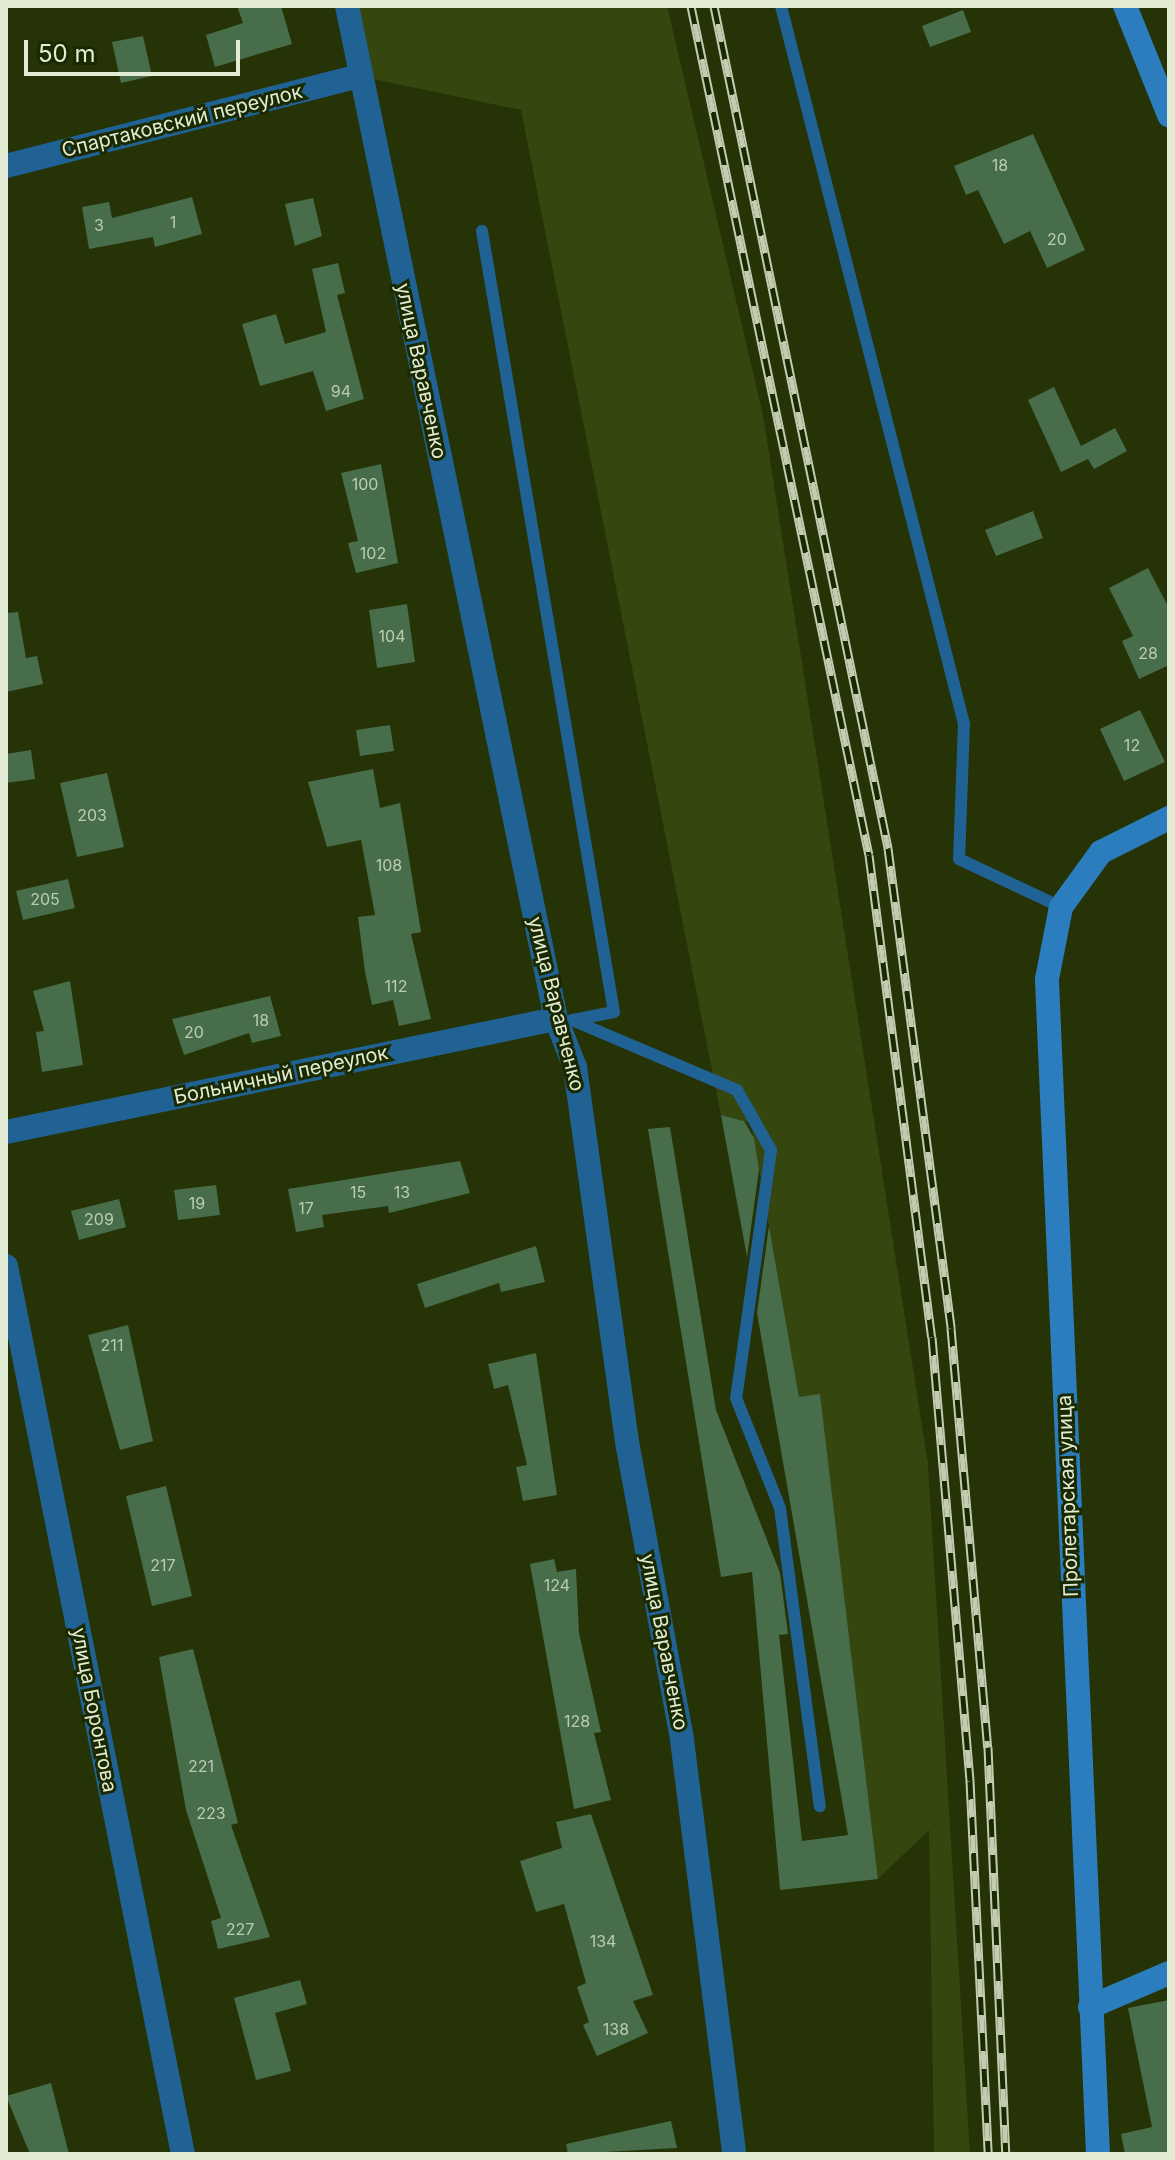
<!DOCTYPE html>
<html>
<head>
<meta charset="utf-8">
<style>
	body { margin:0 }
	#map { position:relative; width:1175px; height:2160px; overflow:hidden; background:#253306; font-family:Inter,sans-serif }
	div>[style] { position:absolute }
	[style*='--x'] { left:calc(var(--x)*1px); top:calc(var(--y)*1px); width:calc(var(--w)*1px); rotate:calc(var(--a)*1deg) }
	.green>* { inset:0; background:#35470e }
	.building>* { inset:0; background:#476d4a }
	.lane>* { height:12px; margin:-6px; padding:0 6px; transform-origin:6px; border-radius:6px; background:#216294 }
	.street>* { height:24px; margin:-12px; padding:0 12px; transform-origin:12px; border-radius:12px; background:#216294 }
	.secondary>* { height:24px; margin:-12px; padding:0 12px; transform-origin:12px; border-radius:12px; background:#2b7dbd }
	.rail>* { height:9px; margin-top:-4.5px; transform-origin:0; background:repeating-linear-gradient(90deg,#1b2900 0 18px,#c1ccb0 0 36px); box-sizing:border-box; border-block:2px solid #c1ccb0 }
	span { translate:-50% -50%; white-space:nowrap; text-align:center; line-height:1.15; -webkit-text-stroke:6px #1b2900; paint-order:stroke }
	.number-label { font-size:16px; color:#bbccb2 }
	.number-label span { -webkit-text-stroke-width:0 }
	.street-label { font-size:20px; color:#e2ecd4 }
	.frame { position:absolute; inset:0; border:8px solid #e2ecd4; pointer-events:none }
	.scale { position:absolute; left:24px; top:40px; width:216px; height:36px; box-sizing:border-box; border:4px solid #e2ecd4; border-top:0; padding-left:10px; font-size:24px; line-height:28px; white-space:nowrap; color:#e2ecd4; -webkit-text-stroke:6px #1b2900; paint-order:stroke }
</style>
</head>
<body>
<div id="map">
	<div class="green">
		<div style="clip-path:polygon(347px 6px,667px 6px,763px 415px,928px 1464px,970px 2154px,934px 2154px,929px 1830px,878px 1879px,820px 1395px,799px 1397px,751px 1123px,721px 1115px,521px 110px,359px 76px)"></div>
	</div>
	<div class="building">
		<div style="clip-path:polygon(237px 6px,281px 6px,292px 44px,215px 67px,206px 35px,243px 23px)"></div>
		<div style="clip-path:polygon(963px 10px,971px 32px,930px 47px,922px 26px)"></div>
		<div style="clip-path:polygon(143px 36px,152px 76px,121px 83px,112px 42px)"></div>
		<div style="clip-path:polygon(1033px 134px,1085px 250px,1047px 268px,1030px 231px,1004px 244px,978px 190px,966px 195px,954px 166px)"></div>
		<div style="clip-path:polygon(192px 197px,202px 234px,155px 247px,153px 237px,89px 249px,82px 207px,109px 202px,112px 218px)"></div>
		<div style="clip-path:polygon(313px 198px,322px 236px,295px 246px,285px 204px)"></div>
		<div style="clip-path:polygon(338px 263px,345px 293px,337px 295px,364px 399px,326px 411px,313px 371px,260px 386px,242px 324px,276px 314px,285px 344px,326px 332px,312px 269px)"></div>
		<div style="clip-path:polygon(1054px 387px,1081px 446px,1115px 428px,1127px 451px,1094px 469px,1088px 459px,1061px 472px,1028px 400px)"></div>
		<div style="clip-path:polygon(381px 464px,398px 563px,356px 573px,348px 543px,358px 541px,341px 473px)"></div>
		<div style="clip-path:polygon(1033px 511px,1043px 538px,996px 556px,985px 530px)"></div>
		<div style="clip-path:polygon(1148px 568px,1169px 608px,1169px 665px,1139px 679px,1122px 641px,1133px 636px,1109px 588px)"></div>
		<div style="clip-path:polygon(407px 604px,415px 662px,377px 668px,369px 610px)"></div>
		<div style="clip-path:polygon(18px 612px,26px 658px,37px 656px,43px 684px,6px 692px,6px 613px)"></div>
		<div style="clip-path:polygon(1140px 710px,1165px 762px,1124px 781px,1100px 729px)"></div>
		<div style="clip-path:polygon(390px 725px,394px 751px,360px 756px,356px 730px)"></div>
		<div style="clip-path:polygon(31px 750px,35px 779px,6px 783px,6px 754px)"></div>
		<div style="clip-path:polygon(373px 769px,380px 808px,400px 803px,421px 932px,411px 934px,431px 1019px,399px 1026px,393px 1000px,372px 1005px,365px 972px,358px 917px,375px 915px,361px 840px,327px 847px,308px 782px)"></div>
		<div style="clip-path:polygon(107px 773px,124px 847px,77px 857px,60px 783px)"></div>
		<div style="clip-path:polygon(68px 879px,75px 908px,23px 920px,16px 891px)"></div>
		<div style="clip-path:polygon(70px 981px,83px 1065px,42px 1072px,36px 1032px,44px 1031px,33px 991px)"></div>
		<div style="clip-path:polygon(270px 996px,281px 1036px,252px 1043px,249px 1033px,184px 1055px,172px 1019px)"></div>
		<div style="clip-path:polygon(721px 1115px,744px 1121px,754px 1138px,759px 1169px,747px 1257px)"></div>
		<div style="clip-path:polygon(670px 1127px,716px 1410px,780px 1573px,788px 1634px,779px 1635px,802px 1841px,848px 1835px,757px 1313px,769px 1226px,799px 1397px,820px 1394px,878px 1879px,780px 1890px,752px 1572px,721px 1577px,648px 1129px)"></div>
		<div style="clip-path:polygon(460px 1161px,470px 1193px,389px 1213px,388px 1206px,322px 1215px,324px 1227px,296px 1232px,288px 1189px)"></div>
		<div style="clip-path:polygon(216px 1185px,220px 1215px,178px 1220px,174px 1190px)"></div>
		<div style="clip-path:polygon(119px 1199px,126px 1227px,79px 1240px,71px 1211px)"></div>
		<div style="clip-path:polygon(536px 1246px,545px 1282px,501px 1292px,499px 1283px,425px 1308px,417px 1284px)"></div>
		<div style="clip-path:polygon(128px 1325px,153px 1441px,120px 1450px,88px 1335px)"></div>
		<div style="clip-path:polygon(536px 1353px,557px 1495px,523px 1501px,516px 1467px,527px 1465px,508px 1385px,494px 1389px,488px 1364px)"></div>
		<div style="clip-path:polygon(166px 1486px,192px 1596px,152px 1606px,126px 1496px)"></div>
		<div style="clip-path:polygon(554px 1559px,557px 1572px,576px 1569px,579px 1633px,601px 1732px,594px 1733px,611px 1800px,574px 1809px,530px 1564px)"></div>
		<div style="clip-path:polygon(193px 1649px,238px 1823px,231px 1825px,270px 1937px,218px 1949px,211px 1921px,221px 1918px,186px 1810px,159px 1657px)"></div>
		<div style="clip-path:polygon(591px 1814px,653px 1995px,633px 2001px,648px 2033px,597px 2056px,583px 2025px,589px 2022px,577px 1987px,586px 1983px,564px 1904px,536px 1912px,520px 1861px,562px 1848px,556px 1822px)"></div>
		<div style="clip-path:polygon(300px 1980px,307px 2004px,275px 2013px,291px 2071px,256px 2080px,234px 1998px)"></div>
		<div style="clip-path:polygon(1169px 2000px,1169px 2154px,1125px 2154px,1121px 2134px,1152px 2127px,1128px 2008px)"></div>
		<div style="clip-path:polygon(51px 2083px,69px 2154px,30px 2154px,6px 2096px)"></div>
		<div style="clip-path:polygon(671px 2121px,677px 2148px,568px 2154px,566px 2144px)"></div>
	</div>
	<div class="lane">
		<div style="--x:781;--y:6;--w:741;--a:75.7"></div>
		<div style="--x:964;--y:724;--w:135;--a:92.1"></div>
		<div style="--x:959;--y:859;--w:113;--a:25.2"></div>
		<div style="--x:482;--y:231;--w:792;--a:80.41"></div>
		<div style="--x:614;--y:1012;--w:42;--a:169"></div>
		<div style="--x:572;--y:1020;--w:179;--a:23"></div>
		<div style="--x:737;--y:1090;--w:69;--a:60.5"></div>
		<div style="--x:771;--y:1150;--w:250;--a:98"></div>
		<div style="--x:736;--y:1398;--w:118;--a:68.2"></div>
		<div style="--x:780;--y:1508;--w:301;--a:82.4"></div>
	</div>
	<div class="street">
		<div style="--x:347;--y:6;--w:1034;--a:78.34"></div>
		<div style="--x:556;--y:1019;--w:52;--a:68.4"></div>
		<div style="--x:575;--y:1067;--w:379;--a:82.1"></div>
		<div style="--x:627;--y:1442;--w:303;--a:79.5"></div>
		<div style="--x:682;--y:1740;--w:417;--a:82.8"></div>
		<div style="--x:6;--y:166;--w:364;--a:-14.3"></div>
		<div style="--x:6;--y:1132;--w:561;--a:-11.61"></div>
		<div style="--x:6;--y:1266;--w:905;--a:78.73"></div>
	</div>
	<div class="secondary">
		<div style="--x:1125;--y:6;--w:118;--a:68"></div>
		<div style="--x:1090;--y:2007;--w:86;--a:-23.3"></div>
		<div style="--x:1098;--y:2154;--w:1176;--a:-92.49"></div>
		<div style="--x:1047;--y:979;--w:73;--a:-79"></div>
		<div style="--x:1061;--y:907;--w:68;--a:-54"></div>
		<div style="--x:1101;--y:852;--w:76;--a:-26.6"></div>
	</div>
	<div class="rail">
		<div style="--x:691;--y:6;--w:867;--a:78.16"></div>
		<div style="--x:869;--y:855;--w:486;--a:82.6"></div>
		<div style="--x:932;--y:1337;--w:446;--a:85.1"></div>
		<div style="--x:970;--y:1781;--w:373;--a:87.2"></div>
		<div style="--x:714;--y:6;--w:860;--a:78.32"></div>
		<div style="--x:888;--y:848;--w:484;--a:82.5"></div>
		<div style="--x:951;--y:1328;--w:421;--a:85"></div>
		<div style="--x:988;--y:1747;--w:407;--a:87.5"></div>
	</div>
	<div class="number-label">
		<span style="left:1000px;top:165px">18</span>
		<span style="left:173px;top:222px">1</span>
		<span style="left:99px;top:225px">3</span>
		<span style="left:1057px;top:239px">20</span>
		<span style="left:341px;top:391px">94</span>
		<span style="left:365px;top:484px">100</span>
		<span style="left:373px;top:553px">102</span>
		<span style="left:392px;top:636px">104</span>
		<span style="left:1148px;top:653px">28</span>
		<span style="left:1132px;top:745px">12</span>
		<span style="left:92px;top:815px">203</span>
		<span style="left:389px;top:865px">108</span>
		<span style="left:45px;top:899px">205</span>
		<span style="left:396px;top:986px">112</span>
		<span style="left:261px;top:1020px">18</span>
		<span style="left:194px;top:1032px">20</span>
		<span style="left:358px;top:1192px">15</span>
		<span style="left:402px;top:1192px">13</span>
		<span style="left:197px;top:1203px">19</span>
		<span style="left:306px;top:1208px">17</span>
		<span style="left:99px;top:1219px">209</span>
		<span style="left:112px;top:1345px">211</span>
		<span style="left:163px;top:1565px">217</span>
		<span style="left:557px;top:1585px">124</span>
		<span style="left:577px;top:1721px">128</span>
		<span style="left:201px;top:1766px">221</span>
		<span style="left:211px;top:1813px">223</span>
		<span style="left:240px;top:1929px">227</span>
		<span style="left:603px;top:1941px">134</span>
		<span style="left:616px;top:2029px">138</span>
	</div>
	<div class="street-label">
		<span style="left:182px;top:121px;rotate:-14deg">Спартаковский переулок</span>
		<span style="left:421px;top:371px;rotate:78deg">улица Варавченко</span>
		<span style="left:556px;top:1004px;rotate:76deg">улица Варавченко</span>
		<span style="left:281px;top:1075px;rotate:-12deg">Больничный переулок</span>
		<span style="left:1068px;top:1496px;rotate:-92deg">Пролетарская улица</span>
		<span style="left:664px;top:1642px;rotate:79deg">улица Варавченко</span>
		<span style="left:94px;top:1710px;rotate:79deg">улица Боронтова</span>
	</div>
	<div class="frame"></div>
	<div class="scale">50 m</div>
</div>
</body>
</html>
